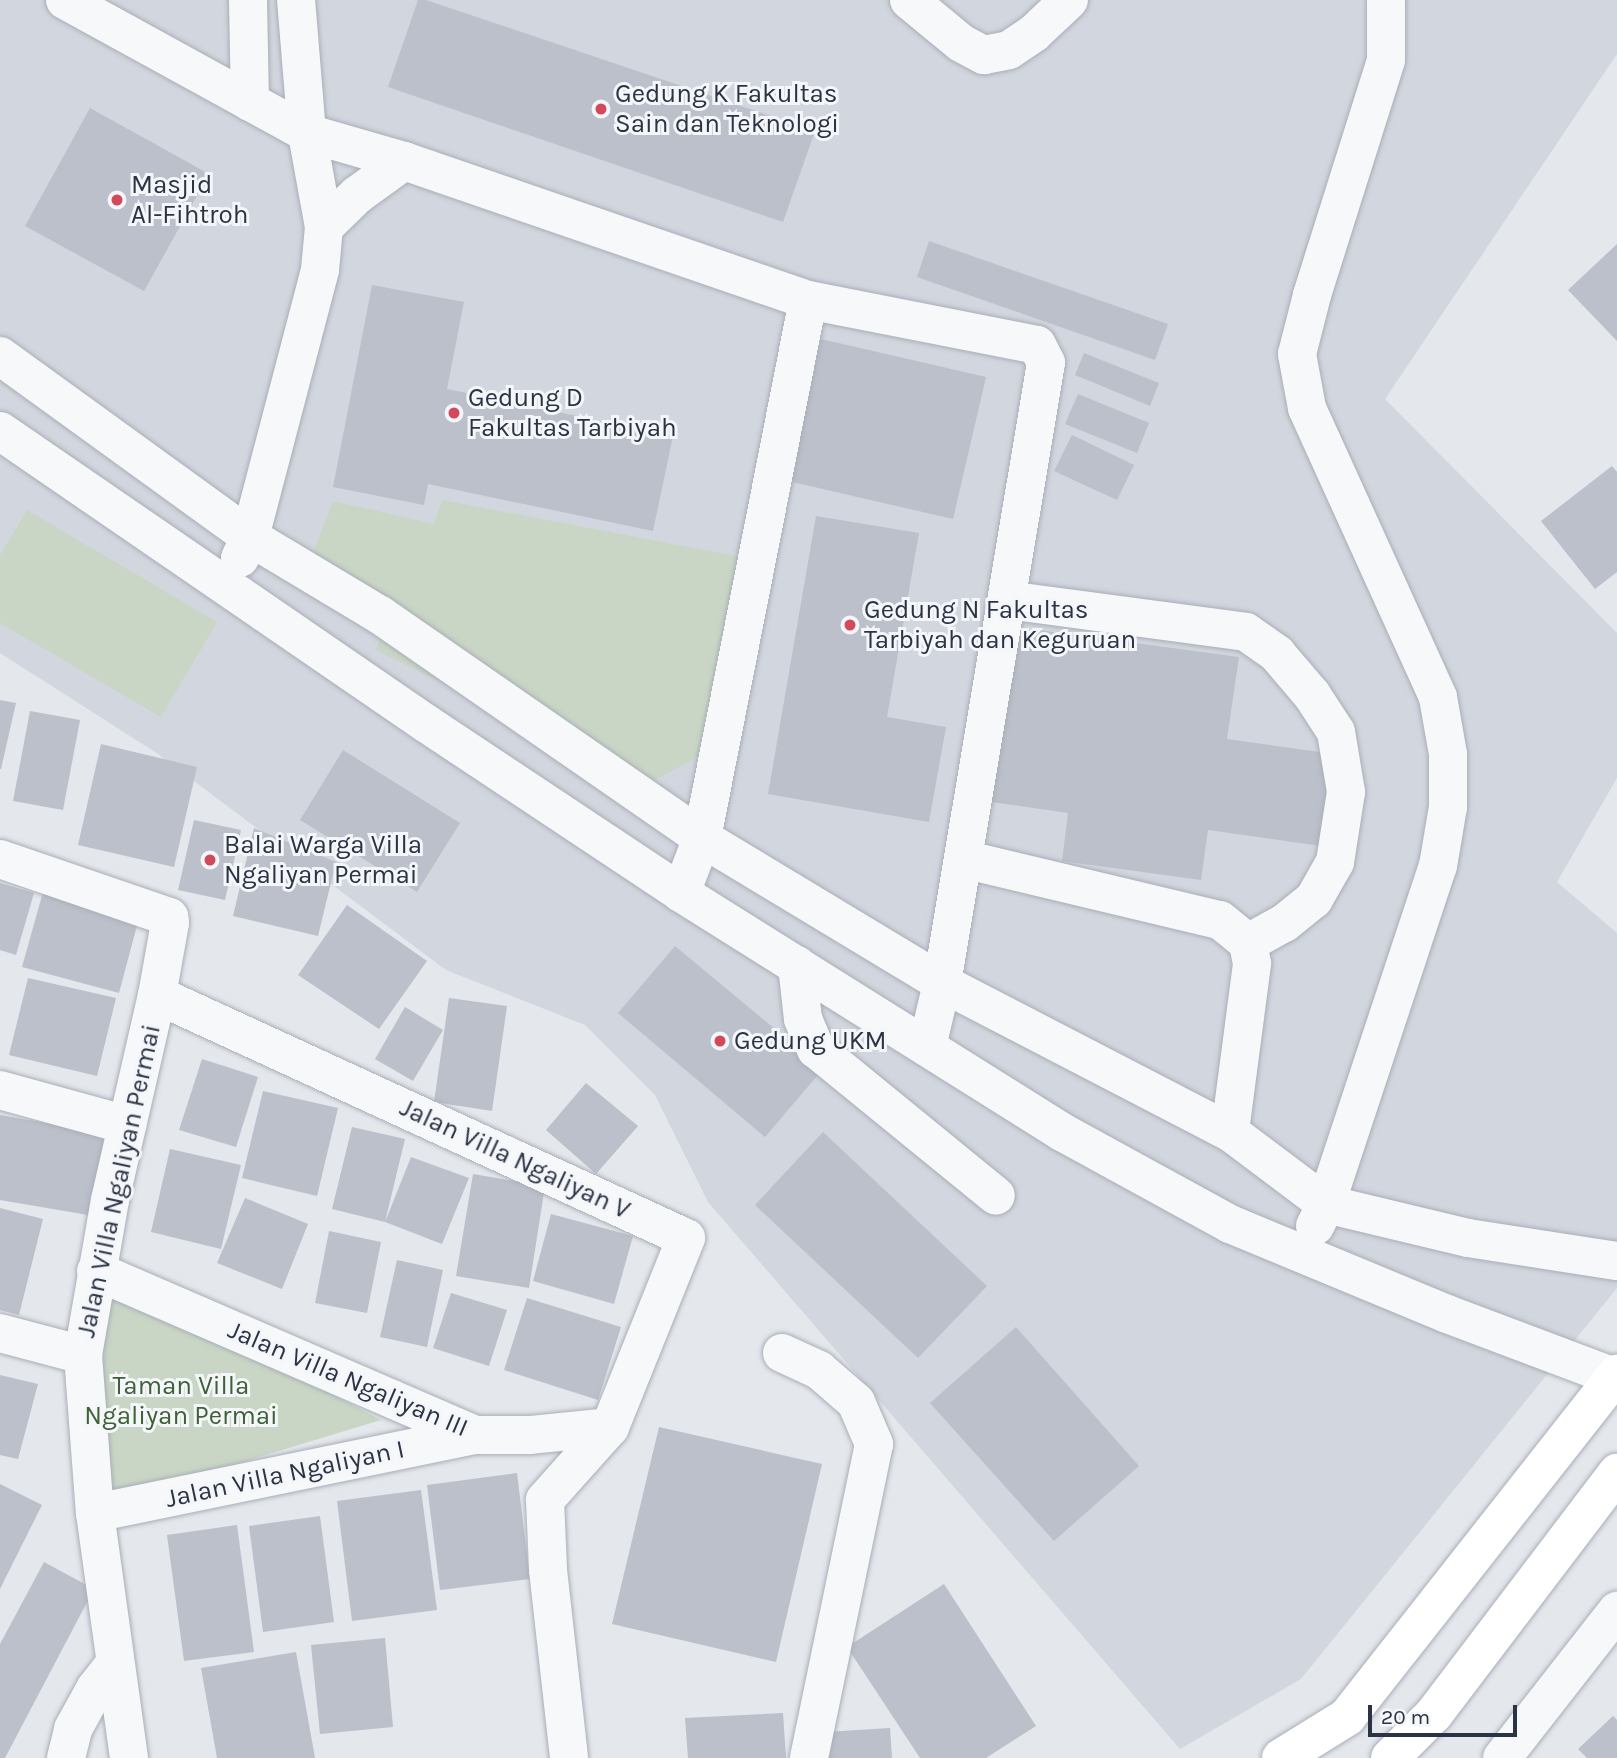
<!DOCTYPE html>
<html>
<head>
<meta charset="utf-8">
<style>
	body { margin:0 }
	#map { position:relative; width:1617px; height:1758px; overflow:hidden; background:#e4e7ec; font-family:Karla,sans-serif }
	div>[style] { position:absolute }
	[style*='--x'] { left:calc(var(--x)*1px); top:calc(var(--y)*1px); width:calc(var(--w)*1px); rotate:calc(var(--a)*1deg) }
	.built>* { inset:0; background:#d2d6de }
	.green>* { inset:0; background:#c9d6c5 }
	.building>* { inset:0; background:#bbc0ca }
	.roads { filter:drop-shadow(0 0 2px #a9aeb7) drop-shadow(0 0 2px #a9aeb7) }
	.minor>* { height:38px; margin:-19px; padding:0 19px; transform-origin:19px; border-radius:19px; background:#f7f8fa }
	.major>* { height:38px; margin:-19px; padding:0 19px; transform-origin:19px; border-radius:19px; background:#fff }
	.dots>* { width:19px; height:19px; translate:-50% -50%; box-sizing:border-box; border:4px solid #f4f6f9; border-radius:50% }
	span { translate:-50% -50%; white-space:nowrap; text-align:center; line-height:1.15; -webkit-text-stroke:6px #f4f6f9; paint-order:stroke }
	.poi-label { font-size:26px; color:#2b3445 }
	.left { translate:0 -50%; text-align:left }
	.street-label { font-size:26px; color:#2b3445 }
	.park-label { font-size:26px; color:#3f6138 }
	.scale { position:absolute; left:1368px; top:1705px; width:149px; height:32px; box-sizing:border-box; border:4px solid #2b3445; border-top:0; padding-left:9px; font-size:21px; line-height:24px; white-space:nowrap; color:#2b3445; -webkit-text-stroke:5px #f4f6f9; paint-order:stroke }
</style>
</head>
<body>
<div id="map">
	<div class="built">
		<div style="clip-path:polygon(0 0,1617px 0,1617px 54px,1385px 399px,1617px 633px,1617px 778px,1557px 882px,1617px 933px,1617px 1288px,1301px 1679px,1180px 1749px,708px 1202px,655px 1095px,585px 1025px,446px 970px,158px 754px,0 653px)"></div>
	</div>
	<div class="green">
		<div style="clip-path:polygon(442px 500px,762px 561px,713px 749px,647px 784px,376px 650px,388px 611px,306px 572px,333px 501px,434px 524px)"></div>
		<div style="clip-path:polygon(27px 510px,217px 622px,161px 717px,0 623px,0 555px)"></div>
		<div style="clip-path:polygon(114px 1280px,381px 1420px,111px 1502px,100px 1355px)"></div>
	</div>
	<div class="building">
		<div style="clip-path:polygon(418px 0,426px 0,815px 131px,783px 222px,388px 87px)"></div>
		<div style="clip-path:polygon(90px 108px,209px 174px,144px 291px,25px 226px)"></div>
		<div style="clip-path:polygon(929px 241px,1168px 324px,1155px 360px,917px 277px)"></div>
		<div style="clip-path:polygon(1617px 244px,1617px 341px,1568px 290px)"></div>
		<div style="clip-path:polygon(372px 285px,464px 302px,447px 389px,673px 436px,653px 531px,428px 484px,424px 505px,333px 487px)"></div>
		<div style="clip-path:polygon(821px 339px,986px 377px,953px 519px,788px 481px)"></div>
		<div style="clip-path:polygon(1084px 353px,1159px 383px,1150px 406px,1075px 375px)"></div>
		<div style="clip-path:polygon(1078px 394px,1149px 423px,1137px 453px,1065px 424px)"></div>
		<div style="clip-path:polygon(1072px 435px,1134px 465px,1117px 500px,1054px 471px)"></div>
		<div style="clip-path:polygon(1612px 466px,1617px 472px,1617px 572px,1595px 589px,1541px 521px)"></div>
		<div style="clip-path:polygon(816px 516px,919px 533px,887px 717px,946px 727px,929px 822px,768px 794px)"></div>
		<div style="clip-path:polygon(1008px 626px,1239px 657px,1227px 739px,1333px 754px,1321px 846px,1208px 830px,1201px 880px,1062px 861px,1068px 813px,984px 801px)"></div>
		<div style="clip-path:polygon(0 700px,16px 703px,1px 769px,0 769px)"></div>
		<div style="clip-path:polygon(30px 711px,80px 720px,63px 810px,13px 801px)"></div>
		<div style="clip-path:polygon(101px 744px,197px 767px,174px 867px,78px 845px)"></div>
		<div style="clip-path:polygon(343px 750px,460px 823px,417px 892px,300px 820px)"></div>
		<div style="clip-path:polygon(194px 820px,241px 830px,225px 900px,178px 890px)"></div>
		<div style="clip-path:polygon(254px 828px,336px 862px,318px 936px,233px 916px)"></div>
		<div style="clip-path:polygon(0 883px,34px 893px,16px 955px,0 950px)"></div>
		<div style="clip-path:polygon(43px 892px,139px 918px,119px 993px,22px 967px)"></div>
		<div style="clip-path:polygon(347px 905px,427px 961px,379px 1029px,298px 975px)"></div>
		<div style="clip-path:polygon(675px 946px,823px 1069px,765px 1137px,618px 1013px)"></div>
		<div style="clip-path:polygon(28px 978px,116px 998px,97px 1076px,9px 1055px)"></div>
		<div style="clip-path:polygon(449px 998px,507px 1006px,492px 1111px,434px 1102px)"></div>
		<div style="clip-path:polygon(405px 1007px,443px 1030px,413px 1081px,375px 1059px)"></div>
		<div style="clip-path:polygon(202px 1059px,258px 1077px,236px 1147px,179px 1130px)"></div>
		<div style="clip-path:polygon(586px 1083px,638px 1126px,596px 1174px,546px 1130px)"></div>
		<div style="clip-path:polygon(263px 1091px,338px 1108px,317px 1196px,242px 1178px)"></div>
		<div style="clip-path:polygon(0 1115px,109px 1134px,94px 1216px,0 1200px)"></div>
		<div style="clip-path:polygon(352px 1127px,405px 1139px,385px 1222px,411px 1157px,469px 1178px,442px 1244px,385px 1222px,332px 1209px)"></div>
		<div style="clip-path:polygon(823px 1132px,987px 1286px,918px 1358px,755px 1205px)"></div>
		<div style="clip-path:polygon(170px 1149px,241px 1165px,221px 1249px,151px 1232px)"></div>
		<div style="clip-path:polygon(473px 1174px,545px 1186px,529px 1288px,456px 1276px)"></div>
		<div style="clip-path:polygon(245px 1198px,308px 1224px,282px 1289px,217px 1263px)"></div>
		<div style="clip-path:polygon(0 1208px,43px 1219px,19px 1315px,0 1310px)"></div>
		<div style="clip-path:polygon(551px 1214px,633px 1236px,614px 1304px,533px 1281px)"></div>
		<div style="clip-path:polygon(329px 1231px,381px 1242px,367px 1313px,315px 1303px)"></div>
		<div style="clip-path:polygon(397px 1260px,443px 1270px,427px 1347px,380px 1337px)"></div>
		<div style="clip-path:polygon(451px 1293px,507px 1310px,489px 1366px,433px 1348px)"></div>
		<div style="clip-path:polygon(527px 1298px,621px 1327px,598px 1400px,504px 1370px)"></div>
		<div style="clip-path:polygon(1016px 1327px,1139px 1466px,1054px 1541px,930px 1403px)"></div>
		<div style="clip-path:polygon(0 1375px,38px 1384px,18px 1459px,0 1455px)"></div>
		<div style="clip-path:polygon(659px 1427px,822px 1464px,776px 1662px,612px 1624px)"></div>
		<div style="clip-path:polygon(517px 1473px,530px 1579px,440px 1590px,427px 1485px)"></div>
		<div style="clip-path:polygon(0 1484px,42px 1505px,0 1589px)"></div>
		<div style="clip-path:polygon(421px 1490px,437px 1610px,352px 1621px,337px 1501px)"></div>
		<div style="clip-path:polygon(320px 1516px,334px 1622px,263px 1632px,249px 1526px)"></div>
		<div style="clip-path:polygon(237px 1525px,254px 1652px,184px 1661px,167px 1535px)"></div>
		<div style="clip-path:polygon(44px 1562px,94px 1589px,5px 1758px,0 1758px,0 1644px)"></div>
		<div style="clip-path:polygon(944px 1584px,1036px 1726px,986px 1758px,920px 1758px,847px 1647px)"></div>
		<div style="clip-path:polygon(385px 1638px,393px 1727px,320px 1734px,311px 1645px)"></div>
		<div style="clip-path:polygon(296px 1652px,315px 1758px,217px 1758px,201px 1668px)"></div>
		<div style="clip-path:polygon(783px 1713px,786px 1758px,688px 1758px,685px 1718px)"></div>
		<div style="clip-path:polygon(1613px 1716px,1617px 1720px,1617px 1758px,1587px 1758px,1578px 1749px)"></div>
		<div style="clip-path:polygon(890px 1728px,892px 1758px,827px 1758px,825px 1732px)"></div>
	</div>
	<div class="roads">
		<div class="minor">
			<div style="--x:65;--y:0;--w:276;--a:28.8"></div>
			<div style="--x:307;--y:133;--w:101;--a:16.1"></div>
			<div style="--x:404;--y:161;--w:427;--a:19"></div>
			<div style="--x:248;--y:0;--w:102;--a:88.9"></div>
			<div style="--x:909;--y:0;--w:67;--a:39.6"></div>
			<div style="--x:961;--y:43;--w:26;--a:28"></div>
			<div style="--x:984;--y:55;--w:25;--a:-11"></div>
			<div style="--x:1009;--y:50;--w:30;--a:-34"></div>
			<div style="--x:1034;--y:33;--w:48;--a:-43.3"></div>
			<div style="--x:324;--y:227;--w:46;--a:-44.1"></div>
			<div style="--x:357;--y:195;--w:58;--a:-35.9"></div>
			<div style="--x:0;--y:356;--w:309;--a:35.9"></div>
			<div style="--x:250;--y:537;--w:152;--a:31"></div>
			<div style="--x:380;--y:615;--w:392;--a:34.7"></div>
			<div style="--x:702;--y:838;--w:280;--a:31.1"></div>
			<div style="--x:942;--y:983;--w:324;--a:27.4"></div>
			<div style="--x:1230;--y:1132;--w:120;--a:36.9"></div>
			<div style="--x:1326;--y:1204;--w:146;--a:13.5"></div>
			<div style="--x:1468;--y:1238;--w:151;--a:8.8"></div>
			<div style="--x:0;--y:431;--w:518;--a:34.46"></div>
			<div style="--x:427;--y:724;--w:305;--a:33.6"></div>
			<div style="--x:681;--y:893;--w:450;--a:32.1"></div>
			<div style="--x:1062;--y:1132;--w:192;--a:28.7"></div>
			<div style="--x:1230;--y:1224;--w:235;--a:22.5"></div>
			<div style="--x:1447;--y:1314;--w:179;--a:20.6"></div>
			<div style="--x:240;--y:558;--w:23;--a:-65"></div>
			<div style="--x:250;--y:537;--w:276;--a:-75.3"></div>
			<div style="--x:320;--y:270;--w:43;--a:-84.7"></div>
			<div style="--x:324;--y:227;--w:96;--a:-100.3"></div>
			<div style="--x:307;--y:133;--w:133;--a:-94.7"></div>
			<div style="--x:1007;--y:600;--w:241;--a:7.6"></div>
			<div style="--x:1246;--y:632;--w:38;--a:35"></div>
			<div style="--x:1277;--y:654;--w:54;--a:49.5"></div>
			<div style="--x:1312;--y:695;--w:44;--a:57"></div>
			<div style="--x:1336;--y:732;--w:61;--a:80.5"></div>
			<div style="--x:1346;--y:792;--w:71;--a:98.9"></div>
			<div style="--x:1335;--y:862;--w:43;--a:119.6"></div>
			<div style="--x:1314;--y:899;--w:38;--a:141"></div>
			<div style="--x:1284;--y:923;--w:41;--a:150.9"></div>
			<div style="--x:0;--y:859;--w:179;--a:18.9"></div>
			<div style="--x:169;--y:917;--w:6;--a:81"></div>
			<div style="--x:170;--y:923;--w:73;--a:100.2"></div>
			<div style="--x:157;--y:995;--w:210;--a:102.9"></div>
			<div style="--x:110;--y:1200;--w:157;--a:99.9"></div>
			<div style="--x:83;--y:1355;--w:158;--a:85.7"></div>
			<div style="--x:95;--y:1513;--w:247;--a:82.1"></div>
			<div style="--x:963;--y:859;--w:264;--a:13.4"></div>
			<div style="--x:1220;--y:920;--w:36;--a:39"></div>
			<div style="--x:1248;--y:943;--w:21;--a:79"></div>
			<div style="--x:1252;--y:964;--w:169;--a:97.5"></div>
			<div style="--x:681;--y:893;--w:59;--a:-69.1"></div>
			<div style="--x:702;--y:838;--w:548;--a:-78.85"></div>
			<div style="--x:808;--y:300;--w:233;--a:11.1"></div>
			<div style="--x:1037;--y:345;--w:20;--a:63"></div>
			<div style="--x:1046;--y:363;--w:629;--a:99.52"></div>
			<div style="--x:942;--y:983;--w:66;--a:103.2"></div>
			<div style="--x:797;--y:965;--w:54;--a:83.7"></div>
			<div style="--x:803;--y:1019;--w:33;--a:67"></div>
			<div style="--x:816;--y:1049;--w:232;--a:39.2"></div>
			<div style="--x:157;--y:995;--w:582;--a:24.67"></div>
			<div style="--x:686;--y:1238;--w:204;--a:111.9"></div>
			<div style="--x:610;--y:1427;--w:98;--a:131.7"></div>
			<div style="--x:545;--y:1500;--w:70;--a:87.5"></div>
			<div style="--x:548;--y:1570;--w:189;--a:83.6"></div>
			<div style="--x:0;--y:1090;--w:132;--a:15.4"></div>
			<div style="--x:1315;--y:1226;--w:25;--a:-63"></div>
			<div style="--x:1326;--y:1204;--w:356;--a:-71.7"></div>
			<div style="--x:1438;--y:866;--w:60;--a:-80.4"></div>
			<div style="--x:1448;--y:807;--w:53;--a:-90"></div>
			<div style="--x:1448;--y:754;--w:58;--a:-100"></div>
			<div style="--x:1438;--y:697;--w:317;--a:-114.4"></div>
			<div style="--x:1307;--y:408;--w:55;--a:-100.5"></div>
			<div style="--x:1297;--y:354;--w:61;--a:-75.7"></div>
			<div style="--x:1312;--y:295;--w:246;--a:-72.5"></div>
			<div style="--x:1386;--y:60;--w:60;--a:-90"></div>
			<div style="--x:96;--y:1271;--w:413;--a:23.4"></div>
			<div style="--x:475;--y:1435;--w:55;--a:0"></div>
			<div style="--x:530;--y:1435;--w:80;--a:-5.7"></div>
			<div style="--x:0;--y:1333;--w:86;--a:14.8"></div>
			<div style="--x:782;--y:1353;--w:41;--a:24.7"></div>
			<div style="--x:819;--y:1370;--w:49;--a:40.9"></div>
			<div style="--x:856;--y:1402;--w:46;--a:66.8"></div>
			<div style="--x:874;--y:1444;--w:321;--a:101.7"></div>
			<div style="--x:95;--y:1513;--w:388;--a:-11.6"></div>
			<div style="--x:66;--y:1758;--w:30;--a:-76"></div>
			<div style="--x:73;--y:1729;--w:46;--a:-61.2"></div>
			<div style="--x:95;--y:1689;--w:31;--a:-52"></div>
			<div style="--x:1502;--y:1758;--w:187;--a:-52"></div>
		</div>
		<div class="major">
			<div style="--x:1281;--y:1758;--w:78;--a:-31.8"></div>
			<div style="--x:1347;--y:1717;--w:437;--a:-51.8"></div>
			<div style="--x:1390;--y:1758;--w:62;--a:-45"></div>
			<div style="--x:1434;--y:1714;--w:303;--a:-52.8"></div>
		</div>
	</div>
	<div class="dots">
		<div style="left:601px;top:109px;background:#d1495b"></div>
		<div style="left:117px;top:200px;background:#d1495b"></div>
		<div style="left:454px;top:413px;background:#d1495b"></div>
		<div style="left:850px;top:625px;background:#d1495b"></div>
		<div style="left:210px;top:860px;background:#d1495b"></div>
		<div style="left:720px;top:1041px;background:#d1495b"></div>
	</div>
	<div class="poi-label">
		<span class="left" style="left:615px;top:109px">Gedung K Fakultas<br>Sain dan Teknologi</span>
		<span class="left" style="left:131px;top:200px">Masjid<br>Al-Fihtroh</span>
		<span class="left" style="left:468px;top:413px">Gedung D<br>Fakultas Tarbiyah</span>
		<span class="left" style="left:864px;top:625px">Gedung N Fakultas<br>Tarbiyah dan Keguruan</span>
		<span class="left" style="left:224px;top:860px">Balai Warga Villa<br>Ngaliyan Permai</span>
		<span class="left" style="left:734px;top:1041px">Gedung UKM</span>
	</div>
	<div class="street-label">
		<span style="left:515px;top:1159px;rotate:25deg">Jalan Villa Ngaliyan V</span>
		<span style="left:119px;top:1181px;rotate:-78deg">Jalan Villa Ngaliyan Permai</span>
		<span style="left:348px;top:1379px;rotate:23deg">Jalan Villa Ngaliyan III</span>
		<span style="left:285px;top:1474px;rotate:-12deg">Jalan Villa Ngaliyan I</span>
	</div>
	<div class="park-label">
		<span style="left:181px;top:1401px">Taman Villa<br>Ngaliyan Permai</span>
	</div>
	<div class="scale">20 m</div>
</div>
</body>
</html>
